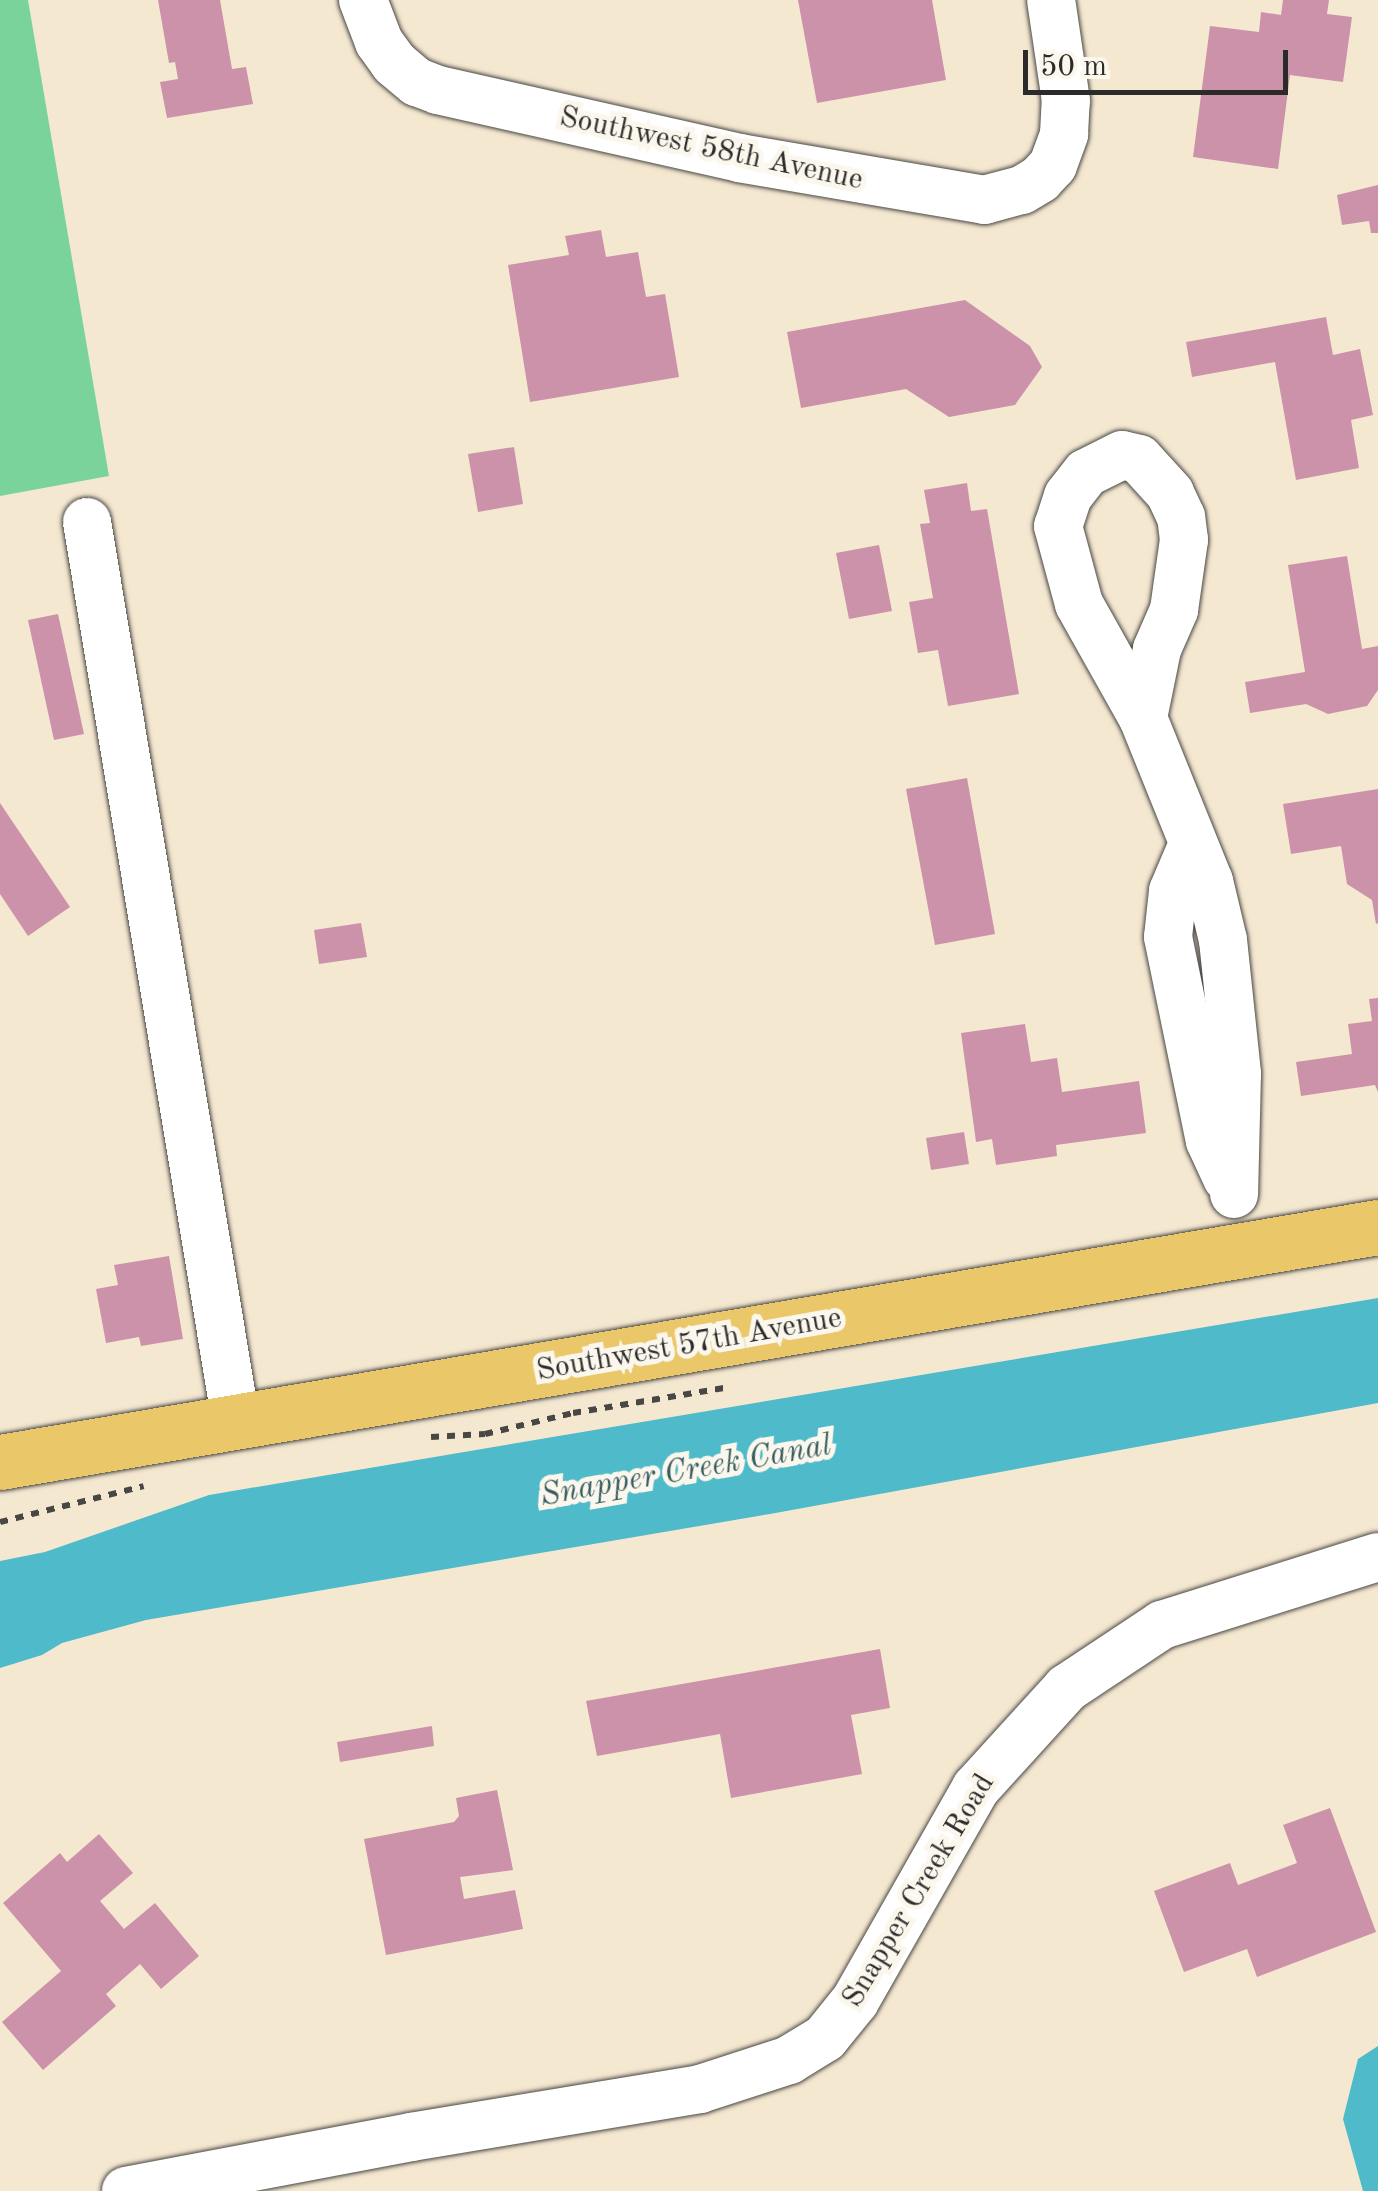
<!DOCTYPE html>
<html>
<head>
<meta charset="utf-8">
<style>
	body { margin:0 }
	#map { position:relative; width:1378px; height:2191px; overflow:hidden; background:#f5e8d1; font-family:"Old Standard TT",serif }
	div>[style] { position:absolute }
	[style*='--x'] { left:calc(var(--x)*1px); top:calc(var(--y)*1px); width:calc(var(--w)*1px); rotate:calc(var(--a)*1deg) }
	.green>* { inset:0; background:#7ad49a }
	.water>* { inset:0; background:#4ebaca }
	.building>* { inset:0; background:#cc92a9 }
	.path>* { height:6px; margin-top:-3px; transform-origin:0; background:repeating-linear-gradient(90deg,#494744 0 8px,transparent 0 16px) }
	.roads { filter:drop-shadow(0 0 2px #494744) drop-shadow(0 0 2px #494744) }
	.minor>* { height:48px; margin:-24px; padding:0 24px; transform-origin:24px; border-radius:24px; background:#fff }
	.major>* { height:55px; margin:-27.5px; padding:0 27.5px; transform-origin:27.5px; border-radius:27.5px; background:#eac769 }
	span { translate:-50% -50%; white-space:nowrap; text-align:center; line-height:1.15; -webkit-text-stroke:10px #fbf7ec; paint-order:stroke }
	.street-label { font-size:30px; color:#2b2b2b }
	.water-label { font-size:32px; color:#375d63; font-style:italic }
	.scale { position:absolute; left:1023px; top:50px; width:265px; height:45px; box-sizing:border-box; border:5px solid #2b2b2b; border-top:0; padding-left:12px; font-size:30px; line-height:35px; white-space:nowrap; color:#2b2b2b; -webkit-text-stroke:8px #fbf7ec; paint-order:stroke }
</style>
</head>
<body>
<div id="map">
	<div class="green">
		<div style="clip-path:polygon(0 0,28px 0,109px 476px,0 496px)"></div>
	</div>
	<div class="water">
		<div style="clip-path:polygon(1378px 1298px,1378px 1403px,770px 1514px,146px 1620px,62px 1643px,42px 1655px,0 1668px,0 1561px,45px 1552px,209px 1495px)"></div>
		<div style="clip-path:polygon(1378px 2046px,1378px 2191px,1363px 2191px,1343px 2119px,1358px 2059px)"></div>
	</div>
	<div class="building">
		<div style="clip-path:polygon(158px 0,220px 0,232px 69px,246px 67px,253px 104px,167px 118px,160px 82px,178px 79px,175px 62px,169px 63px)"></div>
		<div style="clip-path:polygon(798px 0,932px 0,946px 80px,817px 103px)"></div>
		<div style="clip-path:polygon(1283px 0,1329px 0,1327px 14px,1352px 17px,1343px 82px,1290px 75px,1278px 169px,1193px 157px,1210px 26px,1259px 32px,1261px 12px,1281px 15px)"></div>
		<div style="clip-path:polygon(1378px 185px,1378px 233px,1371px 233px,1369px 221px,1342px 225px,1337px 195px)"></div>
		<div style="clip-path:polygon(601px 230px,606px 257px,638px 252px,646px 297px,665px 294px,679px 377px,530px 402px,508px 265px,569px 255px,565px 236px)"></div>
		<div style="clip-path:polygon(965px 300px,1030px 346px,1042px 367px,1015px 405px,949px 417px,906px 389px,801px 408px,787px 332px)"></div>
		<div style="clip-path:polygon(1326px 317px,1333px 355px,1360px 349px,1373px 415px,1351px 420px,1359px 468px,1296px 480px,1275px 362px,1192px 377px,1186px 342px)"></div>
		<div style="clip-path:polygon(514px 447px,523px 504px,478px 512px,468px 454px)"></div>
		<div style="clip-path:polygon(967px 483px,971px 511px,987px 509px,1019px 694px,948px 706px,938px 650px,918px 653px,909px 602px,933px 598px,920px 524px,930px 523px,924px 490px)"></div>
		<div style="clip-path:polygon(879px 545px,892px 611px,849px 619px,836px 553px)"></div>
		<div style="clip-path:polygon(1347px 556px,1362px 649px,1378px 646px,1378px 690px,1367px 706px,1328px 714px,1306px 704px,1250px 713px,1245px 682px,1305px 672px,1288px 565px)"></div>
		<div style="clip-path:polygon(58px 614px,84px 734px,54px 740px,28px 620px)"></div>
		<div style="clip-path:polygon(967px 778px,995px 934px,935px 945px,906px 789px)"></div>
		<div style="clip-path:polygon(1378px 789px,1378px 923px,1376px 924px,1372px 900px,1347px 884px,1341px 846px,1291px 854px,1283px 804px)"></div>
		<div style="clip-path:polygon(0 803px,70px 907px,28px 936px,0 894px)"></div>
		<div style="clip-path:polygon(361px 923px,367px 957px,319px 964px,314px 930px)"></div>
		<div style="clip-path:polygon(1378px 998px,1378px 1092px,1375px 1085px,1301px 1096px,1296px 1062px,1352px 1054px,1348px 1024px,1372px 1021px,1369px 999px)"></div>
		<div style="clip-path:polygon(1025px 1024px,1031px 1062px,1057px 1058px,1062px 1092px,1139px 1081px,1146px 1133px,1056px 1145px,1057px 1156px,996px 1165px,992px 1139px,976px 1142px,961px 1033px)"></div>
		<div style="clip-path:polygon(964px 1132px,969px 1164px,931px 1170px,926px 1138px)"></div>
		<div style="clip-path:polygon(169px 1256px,183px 1339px,141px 1346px,139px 1337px,106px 1343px,96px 1289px,118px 1285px,114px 1265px)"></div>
		<div style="clip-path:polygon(880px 1649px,890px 1708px,851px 1715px,862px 1774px,731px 1798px,720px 1734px,597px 1756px,586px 1701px)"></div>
		<div style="clip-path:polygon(432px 1726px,434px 1746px,340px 1762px,337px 1742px)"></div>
		<div style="clip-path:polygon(497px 1790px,513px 1870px,460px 1877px,464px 1899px,515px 1890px,523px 1929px,386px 1955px,364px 1839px,454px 1822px,459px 1816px,456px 1798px)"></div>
		<div style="clip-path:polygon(1330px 1808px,1376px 1932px,1257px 1977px,1247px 1949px,1184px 1972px,1154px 1891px,1230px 1863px,1238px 1885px,1297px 1863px,1283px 1825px)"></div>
		<div style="clip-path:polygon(99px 1834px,133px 1873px,100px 1901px,124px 1929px,155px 1903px,199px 1956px,161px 1989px,140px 1964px,106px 1994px,116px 2006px,43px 2070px,2px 2022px,61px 1971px,3px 1903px,60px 1853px,67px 1862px)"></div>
	</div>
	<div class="path">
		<div style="--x:431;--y:1437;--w:54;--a:-3.2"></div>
		<div style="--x:485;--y:1434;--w:90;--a:-13.4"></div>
		<div style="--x:573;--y:1413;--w:153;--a:-9.4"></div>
		<div style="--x:0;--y:1522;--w:148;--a:-14"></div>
	</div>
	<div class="roads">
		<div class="minor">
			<div style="--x:363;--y:0;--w:45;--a:69.1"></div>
			<div style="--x:379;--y:42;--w:26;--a:54"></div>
			<div style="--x:394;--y:63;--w:30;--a:40"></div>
			<div style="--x:417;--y:82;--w:22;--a:21"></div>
			<div style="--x:438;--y:90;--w:309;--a:12.7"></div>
			<div style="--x:739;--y:158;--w:249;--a:9.7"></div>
			<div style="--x:984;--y:200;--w:39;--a:-15"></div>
			<div style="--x:1022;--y:190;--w:21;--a:-31"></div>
			<div style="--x:1040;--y:179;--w:19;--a:-47"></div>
			<div style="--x:1053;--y:165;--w:33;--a:-70"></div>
			<div style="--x:1064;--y:134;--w:33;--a:-87"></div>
			<div style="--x:1066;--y:101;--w:102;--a:-98.4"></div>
			<div style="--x:87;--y:522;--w:912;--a:80.6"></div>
			<div style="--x:1143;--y:718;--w:70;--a:-78.5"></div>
			<div style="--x:1157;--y:649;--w:43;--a:-66.4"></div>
			<div style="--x:1174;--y:610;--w:71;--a:-81.9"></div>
			<div style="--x:1184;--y:540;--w:23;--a:-97"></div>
			<div style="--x:1181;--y:517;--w:26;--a:-115"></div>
			<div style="--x:1170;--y:493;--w:46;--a:-132.4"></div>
			<div style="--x:1139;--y:459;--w:17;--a:-167"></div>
			<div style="--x:1122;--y:455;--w:40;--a:153.4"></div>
			<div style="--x:1086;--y:473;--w:29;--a:128"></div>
			<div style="--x:1068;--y:496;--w:32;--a:108"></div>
			<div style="--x:1058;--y:526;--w:81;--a:74.9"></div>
			<div style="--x:1079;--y:604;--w:131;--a:60.7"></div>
			<div style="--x:1143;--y:718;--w:176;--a:68"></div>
			<div style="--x:1209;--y:881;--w:61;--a:76.7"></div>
			<div style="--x:1223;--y:940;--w:135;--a:84"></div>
			<div style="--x:1237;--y:1074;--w:120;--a:91.4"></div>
			<div style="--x:1193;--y:844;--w:51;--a:113.1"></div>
			<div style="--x:1173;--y:891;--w:46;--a:96.2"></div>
			<div style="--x:1168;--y:937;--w:208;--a:78.4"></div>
			<div style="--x:1210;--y:1141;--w:41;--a:65.3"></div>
			<div style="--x:126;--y:2191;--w:290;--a:-10.7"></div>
			<div style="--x:411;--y:2137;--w:293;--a:-9.4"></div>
			<div style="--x:700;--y:2089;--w:94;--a:-18"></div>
			<div style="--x:789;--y:2060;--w:42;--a:-31.4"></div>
			<div style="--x:825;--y:2038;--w:48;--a:-51"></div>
			<div style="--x:855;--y:2001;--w:245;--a:-60.4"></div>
			<div style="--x:976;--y:1788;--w:135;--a:-47.7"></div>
			<div style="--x:1067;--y:1688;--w:114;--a:-33.6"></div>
			<div style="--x:1162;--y:1625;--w:226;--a:-17.5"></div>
		</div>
		<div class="major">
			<div style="--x:0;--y:1462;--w:1398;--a:-9.68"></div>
		</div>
	</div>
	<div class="street-label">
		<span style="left:711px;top:149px;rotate:12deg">Southwest 58th Avenue</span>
		<span style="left:689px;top:1345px;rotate:-10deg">Southwest 57th Avenue</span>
		<span style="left:919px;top:1891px;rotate:-59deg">Snapper Creek Road</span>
	</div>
	<div class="water-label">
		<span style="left:686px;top:1472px;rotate:-10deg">Snapper Creek Canal</span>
	</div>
	<div class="scale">50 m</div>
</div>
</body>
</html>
